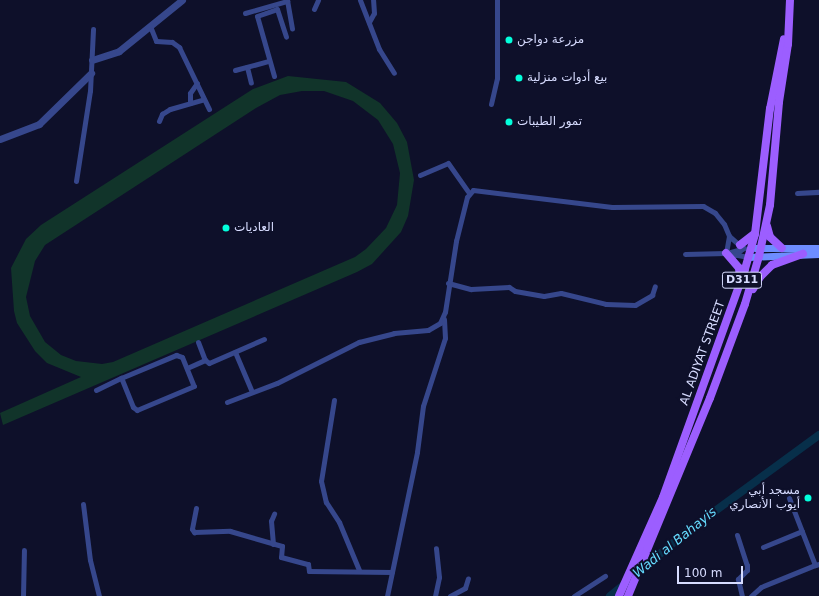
<!DOCTYPE html>
<html>
<head>
<meta charset="utf-8">
<style>
	body { margin:0 }
	#map { position:relative; width:819px; height:596px; overflow:hidden; background:#0e102a; font-family:"DejaVu Sans",Vazirmatn,sans-serif }
	div>[style] { position:absolute }
	[style*='--x'] { left:calc(var(--x)*1px); top:calc(var(--y)*1px); width:calc(var(--w)*1px); rotate:calc(var(--a)*1deg) }
	.green>* { inset:0; background:#11342a }
	.river>* { height:8px; margin:-4px; padding:0 4px; transform-origin:4px; border-radius:4px; background:#072f4a }
	.minor>* { height:5px; margin:-2.5px; padding:0 2.5px; transform-origin:2.5px; border-radius:2.5px; background:#36478c }
	.tertiary>* { height:7px; margin:-3.5px; padding:0 3.5px; transform-origin:3.5px; border-radius:3.5px; background:#36478c }
	.secondary>* { height:7px; margin:-3.5px; padding:0 3.5px; transform-origin:3.5px; border-radius:3.5px; background:#6e8dff }
	.primary>* { height:8px; margin:-4px; padding:0 4px; transform-origin:4px; border-radius:4px; background:#9c5eff }
	.dots>* { width:11px; height:11px; translate:-50% -50%; box-sizing:border-box; border:2px solid #0e102a; border-radius:50% }
	span { translate:-50% -50%; white-space:nowrap; text-align:center; line-height:1.15; -webkit-text-stroke:4px #0e102a; paint-order:stroke }
	.shield-label span { padding:1px 3px; background:#0e102a; border:1px solid; border-radius:3px; -webkit-text-stroke-width:0 }
	.shield-label { font-size:11px; color:#d7dcff; font-weight:700 }
	.poi-label { font-size:12px; color:#d7dcff }
	.left { translate:0 -50%; text-align:left }
	.right { translate:-100% -50%; text-align:right }
	.street-label { font-size:12px; color:#d7dcff }
	.water-label { font-size:13px; color:#65dcff; font-style:italic }
	.scale { position:absolute; left:677px; top:566px; width:66px; height:18px; box-sizing:border-box; border:2px solid #d7dcff; border-top:0; padding-left:5px; font-size:12px; line-height:14px; white-space:nowrap; color:#d7dcff; -webkit-text-stroke:3px #0e102a; paint-order:stroke }
</style>
</head>
<body>
<div id="map">
	<div class="green">
		<div style="clip-path:polygon(evenodd,288px 76px,346px 82px,380px 103px,397px 123px,407px 142px,414px 180px,408px 216px,401px 232px,372px 264px,357px 272px,3px 425px,0 413px,81px 377px,47px 363px,35px 351px,17px 323px,14px 311px,11px 268px,26px 239px,41px 225px,253px 89px,288px 76px,302px 91px,324px 91px,353px 101px,378px 120px,393px 144px,400px 173px,397px 205px,386px 228px,366px 249px,355px 257px,113px 362px,102px 364px,76px 361px,61px 355px,45px 342px,30px 316px,26px 297px,35px 261px,45px 245px,256px 108px,280px 95px,302px 91px)"></div>
	</div>
	<div class="river">
		<div style="--x:637;--y:573;--w:62;--a:-39.8"></div>
		<div style="--x:685;--y:533;--w:166;--a:-36.2"></div>
		<div style="--x:610;--y:596;--w:19;--a:-39"></div>
	</div>
	<div class="minor">
		<div style="--x:287;--y:0;--w:29;--a:80"></div>
		<div style="--x:360;--y:0;--w:53;--a:68.8"></div>
		<div style="--x:379;--y:49;--w:28;--a:58"></div>
		<div style="--x:314;--y:9;--w:10;--a:-66"></div>
		<div style="--x:245;--y:13;--w:44;--a:-15.9"></div>
		<div style="--x:369;--y:22;--w:10;--a:-61"></div>
		<div style="--x:374;--y:13;--w:13;--a:-94"></div>
		<div style="--x:150;--y:26;--w:16;--a:68"></div>
		<div style="--x:156;--y:41;--w:16;--a:4"></div>
		<div style="--x:172;--y:42;--w:9;--a:36"></div>
		<div style="--x:179;--y:47;--w:69;--a:64.2"></div>
		<div style="--x:247;--y:67;--w:16;--a:76"></div>
		<div style="--x:235;--y:70;--w:35;--a:-15"></div>
		<div style="--x:274;--y:76;--w:62;--a:-105.8"></div>
		<div style="--x:257;--y:16;--w:21;--a:-19"></div>
		<div style="--x:277;--y:9;--w:29;--a:72"></div>
		<div style="--x:190;--y:103;--w:10;--a:-90"></div>
		<div style="--x:190;--y:93;--w:12;--a:-55"></div>
		<div style="--x:491;--y:104;--w:27;--a:-77"></div>
		<div style="--x:497;--y:78;--w:78;--a:-90"></div>
		<div style="--x:159;--y:121;--w:8;--a:-67"></div>
		<div style="--x:162;--y:114;--w:9;--a:-32"></div>
		<div style="--x:170;--y:109;--w:35;--a:-16"></div>
		<div style="--x:420;--y:175;--w:30;--a:-23"></div>
		<div style="--x:448;--y:163;--w:35;--a:55"></div>
		<div style="--x:76;--y:181;--w:91;--a:-81.2"></div>
		<div style="--x:90;--y:91;--w:62;--a:-87.2"></div>
		<div style="--x:797;--y:193;--w:22;--a:-3"></div>
		<div style="--x:729;--y:236;--w:18;--a:41"></div>
		<div style="--x:743;--y:248;--w:11;--a:139"></div>
		<div style="--x:727;--y:253;--w:18;--a:-16"></div>
		<div style="--x:685;--y:254;--w:41;--a:-1.4"></div>
		<div style="--x:726;--y:253;--w:23;--a:10"></div>
		<div style="--x:448;--y:283;--w:24;--a:15"></div>
		<div style="--x:471;--y:289;--w:38;--a:-3"></div>
		<div style="--x:509;--y:287;--w:7;--a:34"></div>
		<div style="--x:515;--y:291;--w:29;--a:10"></div>
		<div style="--x:544;--y:296;--w:17;--a:-10"></div>
		<div style="--x:561;--y:293;--w:46;--a:13.7"></div>
		<div style="--x:606;--y:304;--w:29;--a:2"></div>
		<div style="--x:635;--y:305;--w:20;--a:-30"></div>
		<div style="--x:652;--y:295;--w:9;--a:-72"></div>
		<div style="--x:198;--y:342;--w:19;--a:69"></div>
		<div style="--x:205;--y:360;--w:5;--a:37"></div>
		<div style="--x:209;--y:363;--w:60;--a:-23.6"></div>
		<div style="--x:235;--y:352;--w:43;--a:67"></div>
		<div style="--x:187;--y:368;--w:20;--a:-24"></div>
		<div style="--x:96;--y:390;--w:28;--a:-26"></div>
		<div style="--x:121;--y:378;--w:60;--a:-22.7"></div>
		<div style="--x:176;--y:355;--w:6;--a:18"></div>
		<div style="--x:182;--y:357;--w:31;--a:68"></div>
		<div style="--x:194;--y:386;--w:62;--a:157.2"></div>
		<div style="--x:137;--y:410;--w:5;--a:-143"></div>
		<div style="--x:133;--y:407;--w:31;--a:-112"></div>
		<div style="--x:334;--y:400;--w:82;--a:99.1"></div>
		<div style="--x:321;--y:481;--w:22;--a:77"></div>
		<div style="--x:326;--y:502;--w:24;--a:57"></div>
		<div style="--x:339;--y:522;--w:52;--a:67.4"></div>
		<div style="--x:227;--y:402;--w:53;--a:-20.8"></div>
		<div style="--x:277;--y:383;--w:92;--a:-26.6"></div>
		<div style="--x:359;--y:342;--w:36;--a:-14"></div>
		<div style="--x:394;--y:333;--w:34;--a:-5"></div>
		<div style="--x:428;--y:330;--w:14;--a:-30"></div>
		<div style="--x:440;--y:323;--w:12;--a:-66"></div>
		<div style="--x:445;--y:312;--w:72;--a:-81.2"></div>
		<div style="--x:456;--y:241;--w:45;--a:-76"></div>
		<div style="--x:467;--y:197;--w:9;--a:-49"></div>
		<div style="--x:473;--y:190;--w:140;--a:7"></div>
		<div style="--x:612;--y:207;--w:91;--a:-0.6"></div>
		<div style="--x:703;--y:206;--w:14;--a:30"></div>
		<div style="--x:715;--y:213;--w:14;--a:51"></div>
		<div style="--x:724;--y:224;--w:13;--a:67"></div>
		<div style="--x:729;--y:236;--w:17;--a:100"></div>
		<div style="--x:789;--y:498;--w:72;--a:68.8"></div>
		<div style="--x:815;--y:565;--w:4;--a:-14"></div>
		<div style="--x:83;--y:504;--w:56;--a:82.9"></div>
		<div style="--x:90;--y:560;--w:37;--a:76"></div>
		<div style="--x:196;--y:508;--w:21;--a:101"></div>
		<div style="--x:192;--y:529;--w:4;--a:56"></div>
		<div style="--x:194;--y:532;--w:36;--a:-2"></div>
		<div style="--x:230;--y:531;--w:54;--a:16.1"></div>
		<div style="--x:282;--y:546;--w:11;--a:95"></div>
		<div style="--x:281;--y:557;--w:28;--a:15"></div>
		<div style="--x:308;--y:564;--w:7;--a:82"></div>
		<div style="--x:309;--y:571;--w:83;--a:0.7"></div>
		<div style="--x:737;--y:535;--w:32;--a:72"></div>
		<div style="--x:747;--y:565;--w:5;--a:90"></div>
		<div style="--x:747;--y:570;--w:13;--a:135"></div>
		<div style="--x:738;--y:579;--w:17;--a:77"></div>
		<div style="--x:273;--y:544;--w:23;--a:-95"></div>
		<div style="--x:271;--y:521;--w:8;--a:-67"></div>
		<div style="--x:763;--y:547;--w:42;--a:-22.3"></div>
		<div style="--x:23;--y:596;--w:46;--a:-88.8"></div>
		<div style="--x:387;--y:596;--w:147;--a:-78.2"></div>
		<div style="--x:417;--y:452;--w:46;--a:-82.6"></div>
		<div style="--x:423;--y:406;--w:71;--a:-72.1"></div>
		<div style="--x:445;--y:338;--w:19;--a:-93"></div>
		<div style="--x:435;--y:596;--w:19;--a:-78"></div>
		<div style="--x:439;--y:577;--w:29;--a:-96"></div>
		<div style="--x:450;--y:596;--w:17;--a:-28"></div>
		<div style="--x:465;--y:588;--w:10;--a:-73"></div>
		<div style="--x:574;--y:596;--w:37;--a:-33"></div>
		<div style="--x:751;--y:596;--w:13;--a:-42"></div>
		<div style="--x:761;--y:587;--w:58;--a:-22.2"></div>
	</div>
	<div class="tertiary">
		<div style="--x:92;--y:60;--w:28;--a:-18"></div>
		<div style="--x:119;--y:51;--w:81;--a:-39"></div>
		<div style="--x:0;--y:139;--w:42;--a:-21"></div>
		<div style="--x:39;--y:124;--w:73;--a:-44.4"></div>
	</div>
	<div class="secondary">
		<div style="--x:755;--y:248;--w:64;--a:0"></div>
		<div style="--x:749;--y:257;--w:70;--a:-2.5"></div>
	</div>
	<div class="primary">
		<div style="--x:767;--y:226;--w:11;--a:75"></div>
		<div style="--x:770;--y:237;--w:16;--a:43"></div>
		<div style="--x:740;--y:245;--w:18;--a:-38"></div>
		<div style="--x:726;--y:253;--w:20;--a:49"></div>
		<div style="--x:739;--y:268;--w:11;--a:85"></div>
		<div style="--x:753;--y:289;--w:14;--a:-60"></div>
		<div style="--x:760;--y:277;--w:17;--a:-45"></div>
		<div style="--x:772;--y:265;--w:33;--a:-20"></div>
		<div style="--x:619;--y:596;--w:108;--a:-66"></div>
		<div style="--x:663;--y:497;--w:242;--a:-70.2"></div>
		<div style="--x:745;--y:269;--w:36;--a:-74"></div>
		<div style="--x:755;--y:234;--w:126;--a:-83.2"></div>
		<div style="--x:770;--y:109;--w:71;--a:-78.7"></div>
		<div style="--x:628;--y:596;--w:214;--a:-67.5"></div>
		<div style="--x:710;--y:398;--w:100;--a:-69.6"></div>
		<div style="--x:745;--y:304;--w:50;--a:-73.7"></div>
		<div style="--x:759;--y:256;--w:52;--a:-77.8"></div>
		<div style="--x:770;--y:205;--w:103;--a:-85"></div>
		<div style="--x:779;--y:102;--w:59;--a:-81.2"></div>
		<div style="--x:788;--y:44;--w:44;--a:-87.4"></div>
	</div>
	<div class="dots">
		<div style="left:509px;top:40px;background:#03ffdc"></div>
		<div style="left:519px;top:78px;background:#03ffdc"></div>
		<div style="left:509px;top:122px;background:#03ffdc"></div>
		<div style="left:226px;top:228px;background:#03ffdc"></div>
		<div style="left:808px;top:498px;background:#03ffdc"></div>
	</div>
	<div class="shield-label">
		<span style="left:742px;top:280px">D311</span>
	</div>
	<div class="poi-label">
		<span class="left" style="left:517px;top:40px">مزرعة دواجن</span>
		<span class="left" style="left:527px;top:78px">بيع أدوات منزلية</span>
		<span class="left" style="left:517px;top:122px">تمور الطيبات</span>
		<span class="left" style="left:234px;top:228px">العاديات</span>
		<span class="right" style="left:800px;top:498px">مسجد أبي<br>أيوب الأنصاري</span>
	</div>
	<div class="street-label">
		<span style="left:703px;top:353px;rotate:-70deg">AL ADIYAT STREET</span>
	</div>
	<div class="water-label">
		<span style="left:675px;top:543px;rotate:-39deg">Wadi al Bahayis</span>
	</div>
	<div class="scale">100 m</div>
</div>
</body>
</html>
